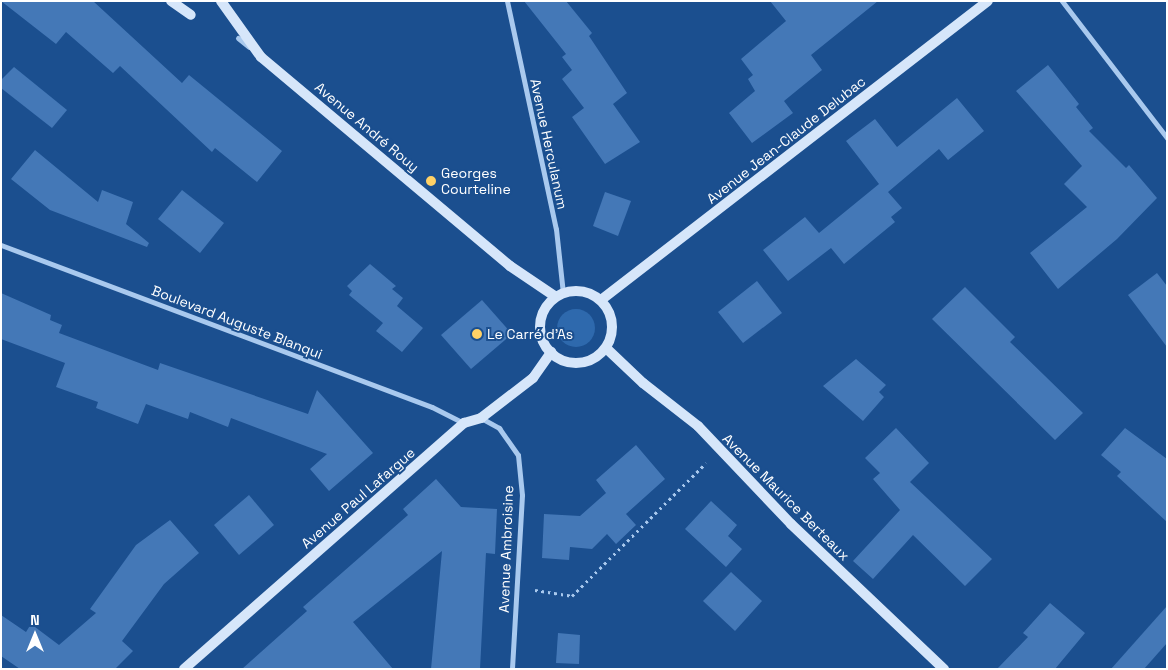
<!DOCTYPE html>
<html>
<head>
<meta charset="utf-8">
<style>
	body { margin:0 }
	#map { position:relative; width:1168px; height:670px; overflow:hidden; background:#1b4f8f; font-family:"Space Grotesk",sans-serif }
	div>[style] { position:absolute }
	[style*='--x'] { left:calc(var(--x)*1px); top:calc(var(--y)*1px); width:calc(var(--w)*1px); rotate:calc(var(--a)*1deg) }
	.green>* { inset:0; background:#2e69ad }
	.round { border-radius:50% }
	.building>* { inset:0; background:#4478b7 }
	.path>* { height:3px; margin-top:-1.5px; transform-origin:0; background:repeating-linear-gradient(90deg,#a9c9ee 0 2.5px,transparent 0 6.5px) }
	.street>* { height:5px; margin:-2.5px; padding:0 2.5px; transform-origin:2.5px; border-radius:2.5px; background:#a9c9ee }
	.secondary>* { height:10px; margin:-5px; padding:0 5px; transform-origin:5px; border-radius:5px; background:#d6e6fa }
	.secondary>.ring { margin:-5px; padding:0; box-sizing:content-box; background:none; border:10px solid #d6e6fa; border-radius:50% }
	.dots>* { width:14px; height:14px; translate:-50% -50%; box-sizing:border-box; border:2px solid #1b4f8f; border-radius:50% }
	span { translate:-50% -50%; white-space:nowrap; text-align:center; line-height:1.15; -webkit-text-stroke:4px #1b4f8f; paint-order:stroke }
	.street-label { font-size:14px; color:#fff }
	.poi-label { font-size:14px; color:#fff }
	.left { translate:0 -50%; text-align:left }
	.frame { position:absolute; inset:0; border:2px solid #fff; pointer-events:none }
	.north { position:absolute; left:10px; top:610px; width:50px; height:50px; -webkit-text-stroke:4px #1b4f8f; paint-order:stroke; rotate:0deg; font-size:14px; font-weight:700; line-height:20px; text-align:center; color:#fff }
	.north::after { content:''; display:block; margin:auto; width:18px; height:22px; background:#fff; clip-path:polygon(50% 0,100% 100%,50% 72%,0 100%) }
</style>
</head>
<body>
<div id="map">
	<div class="green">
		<div class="round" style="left:557px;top:309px;width:38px;height:38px"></div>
	</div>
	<div class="building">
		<div style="clip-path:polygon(1px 1px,93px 1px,182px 83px,189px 75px,282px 151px,257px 182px,215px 148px,212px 152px,120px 66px,113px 73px,66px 32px,56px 44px)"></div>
		<div style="clip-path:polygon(524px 1px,566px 1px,592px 33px,589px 36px,627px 93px,613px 104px,640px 142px,605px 164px,572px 117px,584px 108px,562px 79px,572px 70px,562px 57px,566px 54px)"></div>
		<div style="clip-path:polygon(770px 1px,878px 1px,811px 55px,822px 70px,784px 101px,793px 113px,752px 143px,729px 113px,755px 91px,748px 79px,753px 75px,741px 59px,786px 21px)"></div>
		<div style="clip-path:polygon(1048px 65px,1079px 104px,1076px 107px,1093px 128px,1089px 131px,1126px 168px,1129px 165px,1157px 198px,1117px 239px,1058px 289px,1030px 253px,1087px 207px,1064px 184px,1082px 166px,1016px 91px)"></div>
		<div style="clip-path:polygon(14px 67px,67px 110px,52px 128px,1px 88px,1px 80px)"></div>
		<div style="clip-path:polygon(957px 98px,984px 131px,948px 160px,939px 149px,888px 192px,902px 208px,891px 217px,895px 222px,844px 264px,831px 248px,788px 281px,763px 250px,805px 217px,819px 233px,879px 184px,846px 141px,875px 119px,897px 147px)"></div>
		<div style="clip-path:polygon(35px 150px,98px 202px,102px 190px,133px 202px,126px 224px,149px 243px,147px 247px,50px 210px,11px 179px)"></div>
		<div style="clip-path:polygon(182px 190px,224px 223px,200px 253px,158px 219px)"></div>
		<div style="clip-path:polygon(605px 192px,631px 201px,618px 236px,593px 226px)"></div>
		<div style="clip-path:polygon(370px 264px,396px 286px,392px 289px,403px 298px,397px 306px,423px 328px,402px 352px,376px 331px,383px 323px,349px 295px,352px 291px,347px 286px)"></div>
		<div style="clip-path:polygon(1157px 273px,1167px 286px,1167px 347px,1128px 295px)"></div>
		<div style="clip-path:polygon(757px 281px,782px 313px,743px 343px,718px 312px)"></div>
		<div style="clip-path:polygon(965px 287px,1015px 337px,1010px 342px,1083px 413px,1055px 440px,932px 319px)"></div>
		<div style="clip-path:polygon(1px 293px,51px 315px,50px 320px,62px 325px,59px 333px,158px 370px,160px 363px,308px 414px,317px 390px,373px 453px,329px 491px,310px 469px,327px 454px,231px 418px,228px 427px,190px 412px,188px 419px,146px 404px,138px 424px,96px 408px,98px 402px,56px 387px,65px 363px,1px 339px)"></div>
		<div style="clip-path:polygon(482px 300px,512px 334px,471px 369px,441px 335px)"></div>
		<div style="clip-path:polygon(856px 359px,886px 385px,879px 392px,884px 397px,863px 421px,823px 386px)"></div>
		<div style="clip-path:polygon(896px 428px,929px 463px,910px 482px,992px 559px,965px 586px,913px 535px,873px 579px,853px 561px,900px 510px,873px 479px,880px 473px,865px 458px)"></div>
		<div style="clip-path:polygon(1125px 428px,1167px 459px,1167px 522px,1117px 476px,1121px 472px,1101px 455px)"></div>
		<div style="clip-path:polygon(636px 445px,665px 479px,626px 514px,636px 525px,616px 544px,607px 534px,592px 549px,570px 547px,569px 560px,542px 558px,544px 514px,580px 516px,606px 493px,596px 480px)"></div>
		<div style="clip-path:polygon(436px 479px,461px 507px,497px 509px,495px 554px,486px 553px,480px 669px,431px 669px,442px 551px,353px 622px,393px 669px,242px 669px,307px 611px,303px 607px,408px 515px,403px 509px)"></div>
		<div style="clip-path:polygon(249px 495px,274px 525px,239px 555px,214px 525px)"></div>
		<div style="clip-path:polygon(711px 501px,737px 525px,728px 536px,742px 549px,726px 567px,685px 529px)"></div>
		<div style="clip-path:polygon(170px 520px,199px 553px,164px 584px,122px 641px,133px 651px,115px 669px,20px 669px,1px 656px,1px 615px,26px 632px,31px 624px,59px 645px,96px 613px,90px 609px,136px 545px)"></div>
		<div style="clip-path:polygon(731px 572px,762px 601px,735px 631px,703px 601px)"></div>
		<div style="clip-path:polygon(1050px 603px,1085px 633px,1055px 669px,997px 669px,1028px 637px,1023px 633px)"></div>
		<div style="clip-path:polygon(1167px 606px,1167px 643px,1144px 669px,1111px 669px)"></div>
		<div style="clip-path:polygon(558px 633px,580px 635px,579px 664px,556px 663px)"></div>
	</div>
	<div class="path">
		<div style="--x:535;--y:590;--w:37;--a:9"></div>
		<div style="--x:572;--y:596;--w:189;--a:-44.8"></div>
	</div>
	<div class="street">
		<div style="--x:507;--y:1;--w:233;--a:77.9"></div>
		<div style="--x:556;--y:229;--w:64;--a:83.8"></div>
		<div style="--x:1062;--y:1;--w:173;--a:52.5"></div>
		<div style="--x:238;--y:38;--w:14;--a:39"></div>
		<div style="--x:1;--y:245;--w:460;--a:20.6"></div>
		<div style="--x:432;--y:407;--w:36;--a:27"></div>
		<div style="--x:481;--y:418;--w:21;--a:29"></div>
		<div style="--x:499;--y:428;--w:33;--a:55"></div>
		<div style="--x:518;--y:455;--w:40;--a:84.3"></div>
		<div style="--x:522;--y:495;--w:174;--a:93.3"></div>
	</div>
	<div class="secondary">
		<div style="--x:171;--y:1;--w:24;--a:35"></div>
		<div style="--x:221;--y:1;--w:69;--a:54.5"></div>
		<div style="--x:261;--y:57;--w:325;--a:40"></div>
		<div style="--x:510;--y:266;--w:55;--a:34"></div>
		<div class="ring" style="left:540px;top:291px;width:62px;height:62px"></div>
		<div style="--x:601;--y:300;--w:489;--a:-37.7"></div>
		<div style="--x:606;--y:348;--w:51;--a:43.4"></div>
		<div style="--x:643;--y:383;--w:70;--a:38"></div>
		<div style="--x:698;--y:426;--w:135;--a:46.5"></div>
		<div style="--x:791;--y:524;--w:211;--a:43.5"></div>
		<div style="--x:184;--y:669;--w:373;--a:-41.3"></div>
		<div style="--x:464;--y:423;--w:18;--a:-16"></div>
		<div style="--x:481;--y:418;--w:66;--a:-37.6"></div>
		<div style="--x:533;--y:378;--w:32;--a:-55"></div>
	</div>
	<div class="dots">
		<div style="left:431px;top:181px;background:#ffd166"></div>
		<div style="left:477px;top:334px;background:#ffd166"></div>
	</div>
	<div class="street-label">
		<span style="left:367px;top:127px;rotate:40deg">Avenue André Rouy</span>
		<span style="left:786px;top:140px;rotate:-38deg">Avenue Jean-Claude Delubac</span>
		<span style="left:549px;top:144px;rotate:78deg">Avenue Herculanum</span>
		<span style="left:237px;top:322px;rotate:21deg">Boulevard Auguste Blanqui</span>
		<span style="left:786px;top:497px;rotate:45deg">Avenue Maurice Berteaux</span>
		<span style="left:358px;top:498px;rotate:-41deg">Avenue Paul Lafargue</span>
		<span style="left:506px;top:549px;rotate:-88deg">Avenue Ambroisine</span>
	</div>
	<div class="poi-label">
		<span class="left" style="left:441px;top:181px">Georges<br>Courteline</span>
		<span class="left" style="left:487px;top:334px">Le Carré d'As</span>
	</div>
	<div class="frame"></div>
	<div class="north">N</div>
</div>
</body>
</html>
